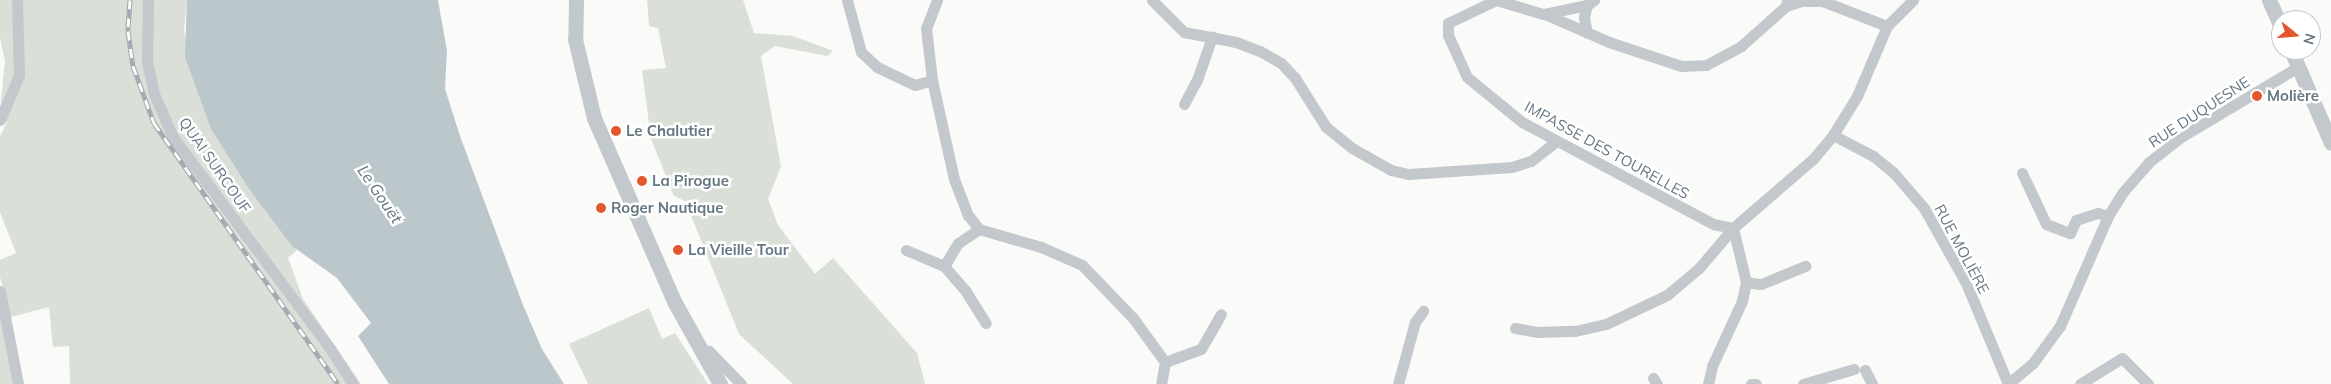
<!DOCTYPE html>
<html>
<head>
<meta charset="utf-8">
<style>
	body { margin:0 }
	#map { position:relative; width:2331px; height:384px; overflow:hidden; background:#fafaf8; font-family:Mulish,sans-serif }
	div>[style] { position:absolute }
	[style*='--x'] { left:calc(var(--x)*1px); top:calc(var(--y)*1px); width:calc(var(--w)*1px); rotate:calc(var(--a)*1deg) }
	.green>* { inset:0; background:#dadfd7 }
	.water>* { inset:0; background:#bbc7cb }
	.minor>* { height:11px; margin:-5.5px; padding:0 5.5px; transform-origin:5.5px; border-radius:5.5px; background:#c3c8cc }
	.tertiary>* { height:15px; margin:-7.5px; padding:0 7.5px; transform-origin:7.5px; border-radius:7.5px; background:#c3c8cc }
	.rail>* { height:5px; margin-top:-2.5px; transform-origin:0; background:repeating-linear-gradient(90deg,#fff 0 9px,#a2aab0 0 18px); box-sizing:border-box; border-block:1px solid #a2aab0 }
	.dots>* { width:14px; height:14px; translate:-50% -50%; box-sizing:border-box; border:2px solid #fff; border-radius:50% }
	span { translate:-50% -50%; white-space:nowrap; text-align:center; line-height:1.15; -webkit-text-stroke:5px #fff; paint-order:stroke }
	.poi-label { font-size:15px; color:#657683; font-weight:700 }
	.left { translate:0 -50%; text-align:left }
	.street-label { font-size:15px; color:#657683 }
	.water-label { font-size:16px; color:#60757c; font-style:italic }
	.north { position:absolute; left:2271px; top:10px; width:50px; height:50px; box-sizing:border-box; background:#fff; border:1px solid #c1c8cd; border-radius:50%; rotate:107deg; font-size:14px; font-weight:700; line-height:20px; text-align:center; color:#657683 }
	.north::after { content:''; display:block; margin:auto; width:18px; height:22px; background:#e4572e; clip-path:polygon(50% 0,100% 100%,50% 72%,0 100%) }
</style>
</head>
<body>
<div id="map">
	<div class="green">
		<div style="clip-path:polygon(0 0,187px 0,184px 31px,211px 129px,249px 189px,297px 250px,288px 258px,303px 299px,361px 384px,70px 384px,69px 346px,53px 347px,49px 307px,11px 317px,0 277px,0 260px,16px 253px,0 212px,0 136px,7px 123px,0 110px,5px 62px,0 37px)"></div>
		<div style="clip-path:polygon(647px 0,743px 0,754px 33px,793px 36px,833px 51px,827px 56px,775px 46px,761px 56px,781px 167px,768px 199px,778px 225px,815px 274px,833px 258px,917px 353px,925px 384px,793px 384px,739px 334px,685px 201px,674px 196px,651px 139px,642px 70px,666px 68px,658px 28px,649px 26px)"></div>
		<div style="clip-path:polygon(0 308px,13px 384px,0 384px)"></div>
		<div style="clip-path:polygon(649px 308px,662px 339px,675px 333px,708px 384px,588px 384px,569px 344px)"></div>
	</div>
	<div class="water">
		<div style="clip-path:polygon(187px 0,438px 0,447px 51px,445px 89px,460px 136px,523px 305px,542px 349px,564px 384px,389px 384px,358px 336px,371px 323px,337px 278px,292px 246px,249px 189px,211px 129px,185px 57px)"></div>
	</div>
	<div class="minor">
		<div style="--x:148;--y:0;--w:61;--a:90.9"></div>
		<div style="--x:147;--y:61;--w:34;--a:78"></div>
		<div style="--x:154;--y:94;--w:47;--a:66.2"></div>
		<div style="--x:173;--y:137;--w:265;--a:53.4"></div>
		<div style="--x:331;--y:350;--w:40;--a:57.1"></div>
		<div style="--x:847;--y:0;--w:54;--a:74.9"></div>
		<div style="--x:861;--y:52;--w:22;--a:43"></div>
		<div style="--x:877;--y:67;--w:42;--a:25.3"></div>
		<div style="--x:915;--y:85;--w:18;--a:-16"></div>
		<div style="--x:937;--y:0;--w:30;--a:111"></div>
		<div style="--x:926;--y:28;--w:52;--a:83.4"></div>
		<div style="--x:932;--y:80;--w:101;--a:77.5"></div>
		<div style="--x:954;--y:179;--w:39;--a:69"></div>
		<div style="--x:968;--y:215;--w:18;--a:52"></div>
		<div style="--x:979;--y:229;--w:65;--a:16.2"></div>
		<div style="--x:1041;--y:247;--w:45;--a:23.7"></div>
		<div style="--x:1082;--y:265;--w:74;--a:46.1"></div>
		<div style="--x:1133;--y:318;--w:54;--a:54"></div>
		<div style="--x:1165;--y:362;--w:22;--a:100"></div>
		<div style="--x:1152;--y:0;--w:45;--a:45"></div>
		<div style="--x:1184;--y:32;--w:53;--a:10.9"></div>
		<div style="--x:1236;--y:42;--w:26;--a:21"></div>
		<div style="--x:1260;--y:51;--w:24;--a:30"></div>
		<div style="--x:1281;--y:63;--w:21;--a:47"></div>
		<div style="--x:1295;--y:78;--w:58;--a:57.7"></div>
		<div style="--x:1326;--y:127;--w:33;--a:39"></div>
		<div style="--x:1352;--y:148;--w:45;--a:29.4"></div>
		<div style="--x:1391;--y:170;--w:18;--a:13"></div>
		<div style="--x:1409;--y:174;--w:103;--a:-3.9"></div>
		<div style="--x:1512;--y:167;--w:20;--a:-18"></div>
		<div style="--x:1531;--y:161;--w:31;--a:-38"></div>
		<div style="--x:1820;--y:0;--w:72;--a:21.2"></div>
		<div style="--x:1587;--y:5;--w:45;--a:168.4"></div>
		<div style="--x:1543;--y:14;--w:49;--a:-163.4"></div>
		<div style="--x:1496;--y:0;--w:53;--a:154.4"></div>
		<div style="--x:1448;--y:23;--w:12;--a:90"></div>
		<div style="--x:1448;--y:35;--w:46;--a:65.7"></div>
		<div style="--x:1467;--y:77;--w:71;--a:39.3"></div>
		<div style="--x:1522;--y:122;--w:217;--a:28.1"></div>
		<div style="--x:1713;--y:224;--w:20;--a:11"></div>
		<div style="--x:1786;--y:6;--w:16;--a:-18"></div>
		<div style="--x:1801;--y:1;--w:22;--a:0"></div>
		<div style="--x:1547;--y:15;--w:68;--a:23.5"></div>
		<div style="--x:1609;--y:42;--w:76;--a:18.4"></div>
		<div style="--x:1681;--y:66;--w:25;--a:-2"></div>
		<div style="--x:1706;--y:65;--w:40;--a:-28"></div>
		<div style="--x:1741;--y:46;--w:60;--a:-41.6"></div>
		<div style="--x:1786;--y:6;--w:6;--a:-81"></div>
		<div style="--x:1587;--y:33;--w:16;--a:-101"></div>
		<div style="--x:1584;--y:17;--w:12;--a:-76"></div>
		<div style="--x:1587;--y:5;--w:9;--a:-36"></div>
		<div style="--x:1184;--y:104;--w:27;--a:-62"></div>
		<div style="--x:1197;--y:80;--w:46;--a:-70.8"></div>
		<div style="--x:0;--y:120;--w:49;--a:-67.1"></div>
		<div style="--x:19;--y:75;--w:75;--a:-91.5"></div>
		<div style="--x:1833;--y:135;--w:45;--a:27.7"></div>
		<div style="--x:1873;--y:156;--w:26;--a:39"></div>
		<div style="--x:1893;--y:172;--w:48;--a:49.3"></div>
		<div style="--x:1924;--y:208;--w:86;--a:60.8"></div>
		<div style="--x:1966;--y:283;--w:109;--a:67.4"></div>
		<div style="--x:2022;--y:173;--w:56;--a:64.8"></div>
		<div style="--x:2046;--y:224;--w:26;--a:21"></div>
		<div style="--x:2070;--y:233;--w:14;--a:-65"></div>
		<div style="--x:2076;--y:220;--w:23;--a:-18"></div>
		<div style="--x:2098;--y:213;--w:10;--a:17"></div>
		<div style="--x:979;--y:229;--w:25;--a:146"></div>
		<div style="--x:958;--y:243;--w:27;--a:121"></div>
		<div style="--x:944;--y:266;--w:32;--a:49"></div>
		<div style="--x:965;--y:290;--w:39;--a:58"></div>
		<div style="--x:906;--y:250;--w:41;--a:22.8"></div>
		<div style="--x:1746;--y:282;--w:15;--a:8"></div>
		<div style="--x:1761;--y:284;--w:48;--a:-22.2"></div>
		<div style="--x:0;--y:291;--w:95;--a:79"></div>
		<div style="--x:1515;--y:328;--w:22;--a:10"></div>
		<div style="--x:1537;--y:332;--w:38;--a:-2"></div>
		<div style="--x:1575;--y:331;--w:32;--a:-13"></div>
		<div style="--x:1606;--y:324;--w:68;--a:-25.4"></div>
		<div style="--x:1667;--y:295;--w:42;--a:-40.2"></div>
		<div style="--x:1699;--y:268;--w:52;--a:-49.6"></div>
		<div style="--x:1733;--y:228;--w:106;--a:-40.8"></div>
		<div style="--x:1813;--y:159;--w:31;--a:-50"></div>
		<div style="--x:1833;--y:135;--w:46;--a:-58.4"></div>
		<div style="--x:1857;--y:96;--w:76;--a:-66.8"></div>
		<div style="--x:1887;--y:26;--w:37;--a:-45"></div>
		<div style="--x:700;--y:350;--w:9;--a:6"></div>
		<div style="--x:709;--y:351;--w:46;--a:45.9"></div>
		<div style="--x:1165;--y:362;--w:38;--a:-20"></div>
		<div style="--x:1201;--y:349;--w:40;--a:-60.3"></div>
		<div style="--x:1865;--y:370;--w:16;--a:63"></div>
		<div style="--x:1653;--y:378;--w:7;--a:56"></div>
		<div style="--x:1398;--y:384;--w:64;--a:-74.7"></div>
		<div style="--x:1415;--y:322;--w:14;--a:-54"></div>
		<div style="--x:1708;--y:384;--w:18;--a:-77"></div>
		<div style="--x:1712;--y:366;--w:72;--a:-65.2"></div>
		<div style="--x:1742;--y:301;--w:19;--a:-78"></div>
		<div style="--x:1746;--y:282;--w:56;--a:-103.5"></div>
		<div style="--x:1751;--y:384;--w:5;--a:0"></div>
		<div style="--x:1803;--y:384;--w:53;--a:-16.4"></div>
		<div style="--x:2008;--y:384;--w:33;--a:-40"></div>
		<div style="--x:2033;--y:363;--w:46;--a:-53.9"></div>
		<div style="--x:2060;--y:326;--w:120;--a:-66.4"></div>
		<div style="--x:2108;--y:216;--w:28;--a:-58"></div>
		<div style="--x:2123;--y:192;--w:40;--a:-49"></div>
		<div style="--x:2149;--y:162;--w:41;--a:-38"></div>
		<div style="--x:2181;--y:137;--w:136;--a:-30.9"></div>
		<div style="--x:2080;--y:384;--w:49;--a:-31.8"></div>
		<div style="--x:2122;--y:358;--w:37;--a:45"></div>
	</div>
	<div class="tertiary">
		<div style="--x:576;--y:0;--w:39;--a:91"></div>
		<div style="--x:575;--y:39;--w:81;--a:76.5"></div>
		<div style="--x:594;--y:118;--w:202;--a:66.4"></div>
		<div style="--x:675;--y:303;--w:93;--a:60.9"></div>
		<div style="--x:2269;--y:0;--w:30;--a:66"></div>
		<div style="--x:2291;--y:50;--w:101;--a:66.7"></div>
	</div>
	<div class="rail">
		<div style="--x:130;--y:0;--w:31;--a:94"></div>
		<div style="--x:128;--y:31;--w:35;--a:82"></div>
		<div style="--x:133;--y:66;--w:61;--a:69.8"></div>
		<div style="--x:154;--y:123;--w:319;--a:54.8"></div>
	</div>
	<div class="dots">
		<div style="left:2257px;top:96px;background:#e4572e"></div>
		<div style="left:616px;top:131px;background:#e4572e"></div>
		<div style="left:642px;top:181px;background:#e4572e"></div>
		<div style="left:601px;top:208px;background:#e4572e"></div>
		<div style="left:678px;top:250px;background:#e4572e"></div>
	</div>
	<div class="poi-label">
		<span class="left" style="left:2267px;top:96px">Molière</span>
		<span class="left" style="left:626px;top:131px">Le Chalutier</span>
		<span class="left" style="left:652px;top:181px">La Pirogue</span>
		<span class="left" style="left:611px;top:208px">Roger Nautique</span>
		<span class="left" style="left:688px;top:250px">La Vieille Tour</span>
	</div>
	<div class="street-label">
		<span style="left:2199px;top:112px;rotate:-33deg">RUE DUQUESNE</span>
		<span style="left:1607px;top:150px;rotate:29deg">IMPASSE DES TOURELLES</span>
		<span style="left:215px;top:165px;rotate:55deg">QUAI SURCOUF</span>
		<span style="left:1962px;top:249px;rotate:62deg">RUE MOLIÈRE</span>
	</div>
	<div class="water-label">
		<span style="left:380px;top:194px;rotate:56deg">Le Gouët</span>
	</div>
	<div class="north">N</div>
</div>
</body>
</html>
